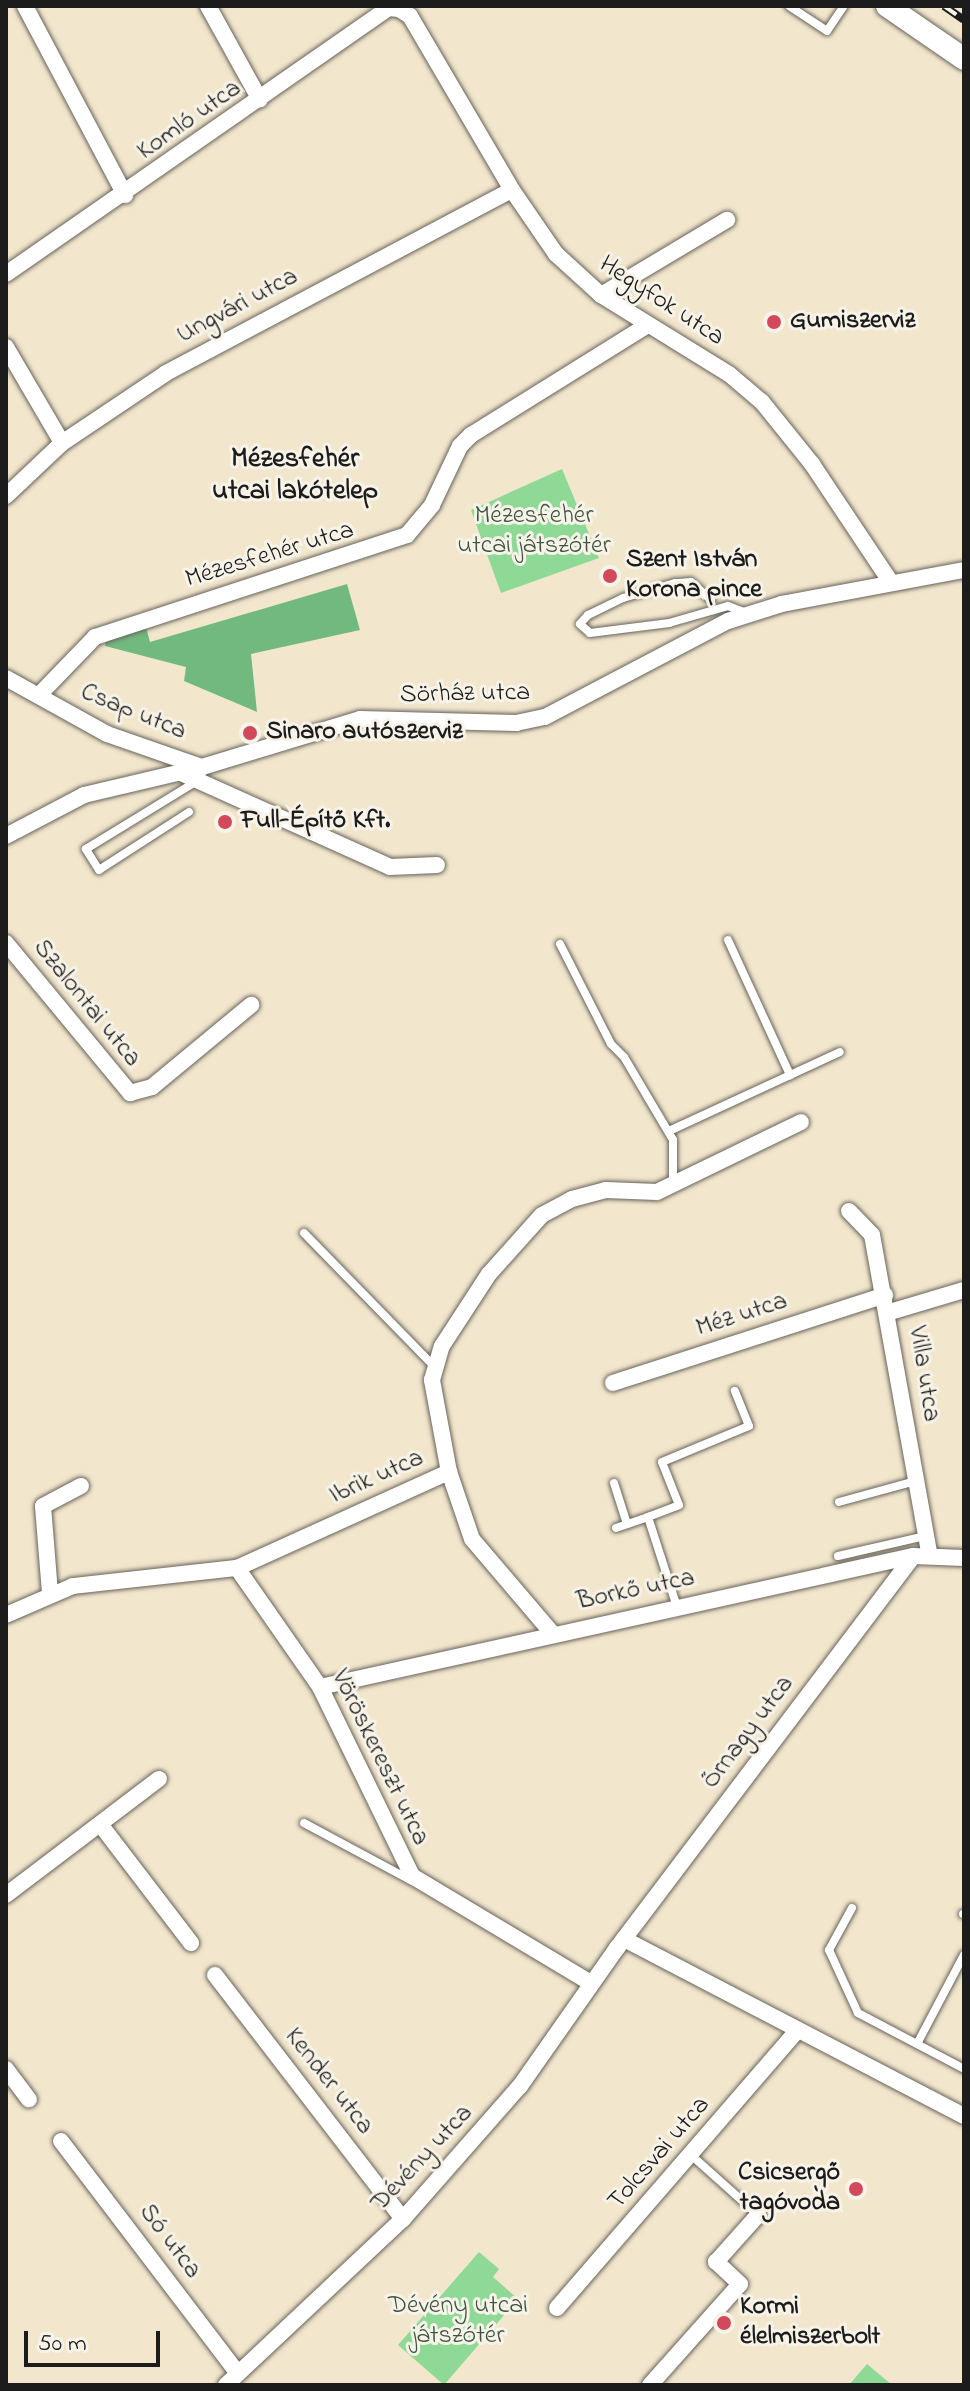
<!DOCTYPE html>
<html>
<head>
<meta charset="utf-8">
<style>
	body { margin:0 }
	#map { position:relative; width:970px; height:2391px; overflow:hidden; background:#f2e6cd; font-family:"Indie Flower",sans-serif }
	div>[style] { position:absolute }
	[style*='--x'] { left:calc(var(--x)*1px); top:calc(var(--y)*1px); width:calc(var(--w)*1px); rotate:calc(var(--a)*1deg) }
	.green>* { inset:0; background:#8ed996 }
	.forest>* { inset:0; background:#72b97f }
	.roads { filter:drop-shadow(0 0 2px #67635a) drop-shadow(0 0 2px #67635a) }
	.lane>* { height:8px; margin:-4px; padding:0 4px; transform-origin:4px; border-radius:4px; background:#fff }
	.street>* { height:16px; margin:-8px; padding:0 8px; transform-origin:8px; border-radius:8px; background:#fff }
	.secondary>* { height:22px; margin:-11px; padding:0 11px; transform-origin:11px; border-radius:11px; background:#fff }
	.rail>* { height:8px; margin-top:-4px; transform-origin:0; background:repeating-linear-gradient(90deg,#f7f3e8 0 15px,#1c1c1c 0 30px); box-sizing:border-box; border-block:2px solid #1c1c1c }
	.dots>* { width:22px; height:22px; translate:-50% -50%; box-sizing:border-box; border:4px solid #f7f3e8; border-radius:50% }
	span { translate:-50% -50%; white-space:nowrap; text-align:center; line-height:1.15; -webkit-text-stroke:6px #f7f3e8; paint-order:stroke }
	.street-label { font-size:26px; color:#1c1c1c }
	.poi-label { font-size:26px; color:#1c1c1c; font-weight:700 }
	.left { translate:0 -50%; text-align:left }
	.right { translate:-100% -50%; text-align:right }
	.park-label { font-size:26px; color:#3e5541 }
	.neighbourhood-label { font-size:28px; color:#1c1c1c; font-weight:700 }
	.frame { position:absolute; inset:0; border:8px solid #1c1c1c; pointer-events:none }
	.scale { position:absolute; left:24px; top:2331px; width:136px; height:36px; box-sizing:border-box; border:4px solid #1c1c1c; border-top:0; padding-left:10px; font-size:24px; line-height:28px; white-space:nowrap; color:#1c1c1c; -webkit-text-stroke:6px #f7f3e8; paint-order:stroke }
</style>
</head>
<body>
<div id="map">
	<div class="green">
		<div style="clip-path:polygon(562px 469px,599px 558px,501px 593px,471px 510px)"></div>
		<div style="clip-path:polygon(479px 2252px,499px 2269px,493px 2277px,518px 2299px,444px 2385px,398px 2345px)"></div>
		<div style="clip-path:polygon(867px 2364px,892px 2385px,849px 2385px)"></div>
	</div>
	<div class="forest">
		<div style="clip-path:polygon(347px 584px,360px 630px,251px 654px,257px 712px,184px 681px,186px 667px,105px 646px,106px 640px,146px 627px,150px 642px)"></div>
	</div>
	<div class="roads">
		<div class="lane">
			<div style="--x:789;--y:6;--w:45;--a:33.3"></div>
			<div style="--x:827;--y:31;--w:30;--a:-56"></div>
			<div style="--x:711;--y:600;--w:27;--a:-138"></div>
			<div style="--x:691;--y:582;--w:16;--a:176"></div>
			<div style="--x:675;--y:583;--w:54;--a:163.9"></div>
			<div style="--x:623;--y:598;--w:39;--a:154"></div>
			<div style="--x:588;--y:615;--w:12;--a:132"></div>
			<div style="--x:580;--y:624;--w:13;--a:42"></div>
			<div style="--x:590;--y:633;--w:80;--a:-7.2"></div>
			<div style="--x:669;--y:623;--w:61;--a:-16.1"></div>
			<div style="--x:728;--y:606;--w:17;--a:21"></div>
			<div style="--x:189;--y:812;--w:107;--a:147.2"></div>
			<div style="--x:99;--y:870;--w:25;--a:-122"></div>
			<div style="--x:86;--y:849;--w:130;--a:-31.5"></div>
			<div style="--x:728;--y:940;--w:149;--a:65.3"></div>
			<div style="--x:560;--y:944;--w:112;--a:63"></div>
			<div style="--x:611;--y:1044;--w:18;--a:45"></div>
			<div style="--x:624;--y:1057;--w:96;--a:59.4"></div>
			<div style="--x:673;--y:1140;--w:44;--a:90"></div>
			<div style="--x:669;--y:1131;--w:188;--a:-24.8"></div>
			<div style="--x:304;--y:1233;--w:186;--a:45.7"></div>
			<div style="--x:614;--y:1483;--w:43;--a:72.4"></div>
			<div style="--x:839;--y:1502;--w:79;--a:-15.4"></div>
			<div style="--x:648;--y:1517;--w:33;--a:-21"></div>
			<div style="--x:679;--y:1505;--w:46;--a:-111.6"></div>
			<div style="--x:662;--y:1462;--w:94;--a:-22.5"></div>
			<div style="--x:749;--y:1426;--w:38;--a:-112"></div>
			<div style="--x:616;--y:1528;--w:34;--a:-19"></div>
			<div style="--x:648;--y:1517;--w:95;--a:72.1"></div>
			<div style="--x:838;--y:1556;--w:89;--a:-12.9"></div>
			<div style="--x:304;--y:1823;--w:123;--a:28.2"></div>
			<div style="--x:852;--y:1908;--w:48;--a:118.7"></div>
			<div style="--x:829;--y:1950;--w:69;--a:65.3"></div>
			<div style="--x:858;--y:2013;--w:120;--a:27.8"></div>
			<div style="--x:963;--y:1914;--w:1;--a:0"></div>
			<div style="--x:917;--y:2044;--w:101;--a:-62.2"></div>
			<div style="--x:691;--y:2155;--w:90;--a:41.8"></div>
		</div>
		<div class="street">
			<div style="--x:25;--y:6;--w:214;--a:62.1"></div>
			<div style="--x:208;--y:6;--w:107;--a:61"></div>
			<div style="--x:6;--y:274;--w:466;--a:-34.8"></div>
			<div style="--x:389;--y:8;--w:10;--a:6"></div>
			<div style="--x:399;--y:9;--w:13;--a:32"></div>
			<div style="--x:410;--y:16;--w:202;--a:59.6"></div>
			<div style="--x:512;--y:190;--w:78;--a:55.5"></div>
			<div style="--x:556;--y:254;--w:61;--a:42.3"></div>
			<div style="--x:601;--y:295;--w:150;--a:31.7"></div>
			<div style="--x:729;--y:374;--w:43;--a:40.3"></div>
			<div style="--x:762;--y:402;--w:80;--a:51.1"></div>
			<div style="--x:812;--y:464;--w:141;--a:56.3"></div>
			<div style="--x:601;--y:295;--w:147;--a:-30.8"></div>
			<div style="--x:6;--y:347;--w:111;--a:59.7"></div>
			<div style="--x:6;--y:496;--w:77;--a:-43.4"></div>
			<div style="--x:62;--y:443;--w:125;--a:-33.9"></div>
			<div style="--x:166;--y:373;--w:391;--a:-27.9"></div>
			<div style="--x:6;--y:678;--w:115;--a:29"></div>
			<div style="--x:107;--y:734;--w:101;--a:19.2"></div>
			<div style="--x:39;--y:695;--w:81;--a:-46"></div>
			<div style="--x:95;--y:637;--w:328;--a:-18.1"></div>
			<div style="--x:407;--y:535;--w:39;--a:-50"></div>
			<div style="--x:432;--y:505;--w:65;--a:-64.6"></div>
			<div style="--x:460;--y:446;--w:16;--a:-45"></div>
			<div style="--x:471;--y:435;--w:206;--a:-31.9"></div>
			<div style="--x:181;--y:773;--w:229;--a:24.2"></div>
			<div style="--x:390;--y:867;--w:47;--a:-2.4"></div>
			<div style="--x:6;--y:836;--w:88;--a:-27.7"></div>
			<div style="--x:84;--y:795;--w:121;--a:-13.3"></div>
			<div style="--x:202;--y:767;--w:165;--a:-16.9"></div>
			<div style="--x:360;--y:719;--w:156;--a:1.5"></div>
			<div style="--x:516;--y:723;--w:30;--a:-12"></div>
			<div style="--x:545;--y:717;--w:207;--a:-27.7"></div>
			<div style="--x:728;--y:621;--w:57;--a:-17.5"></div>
			<div style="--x:782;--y:604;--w:185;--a:-10.6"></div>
			<div style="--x:6;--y:943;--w:195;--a:50.4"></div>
			<div style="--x:130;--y:1093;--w:23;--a:-15"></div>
			<div style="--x:152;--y:1087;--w:129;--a:-39.6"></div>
			<div style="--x:849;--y:1211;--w:33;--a:46"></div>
			<div style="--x:872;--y:1235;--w:323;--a:79.8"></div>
			<div style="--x:890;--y:1312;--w:77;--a:-16.6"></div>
			<div style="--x:613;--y:1383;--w:286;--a:-17.9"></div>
			<div style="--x:237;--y:1568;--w:145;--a:55.1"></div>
			<div style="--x:320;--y:1687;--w:210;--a:64"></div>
			<div style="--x:412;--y:1876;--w:209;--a:30.9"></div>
			<div style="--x:50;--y:1593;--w:87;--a:-94.6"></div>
			<div style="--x:43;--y:1506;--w:43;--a:-27.8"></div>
			<div style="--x:6;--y:1615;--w:73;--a:-23.4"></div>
			<div style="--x:73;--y:1586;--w:165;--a:-6.3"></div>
			<div style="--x:237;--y:1568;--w:233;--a:-24.4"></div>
			<div style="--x:552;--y:1633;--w:123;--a:-130.4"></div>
			<div style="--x:472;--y:1539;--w:71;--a:-108.9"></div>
			<div style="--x:449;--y:1472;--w:94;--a:-100.5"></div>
			<div style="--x:432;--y:1380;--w:35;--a:-74"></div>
			<div style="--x:442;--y:1346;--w:86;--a:-56.9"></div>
			<div style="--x:489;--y:1274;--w:79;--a:-48.1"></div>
			<div style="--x:542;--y:1215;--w:34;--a:-28"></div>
			<div style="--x:572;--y:1199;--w:35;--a:-15"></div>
			<div style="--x:606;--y:1190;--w:51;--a:2.2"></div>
			<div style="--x:657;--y:1192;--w:160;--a:-25.9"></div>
			<div style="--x:320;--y:1687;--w:607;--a:-12.46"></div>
			<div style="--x:913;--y:1556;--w:51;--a:2.2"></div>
			<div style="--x:100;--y:1824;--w:150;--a:52.6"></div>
			<div style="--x:6;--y:1895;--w:192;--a:-37.2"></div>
			<div style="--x:624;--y:1939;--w:383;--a:27.5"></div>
			<div style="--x:215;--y:1975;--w:308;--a:52.4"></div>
			<div style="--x:6;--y:2069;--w:38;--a:53"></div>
			<div style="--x:61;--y:2141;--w:292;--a:52.7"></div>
			<div style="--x:557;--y:2308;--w:368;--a:-49.1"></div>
			<div style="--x:226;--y:2385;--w:243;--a:-43.2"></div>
			<div style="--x:403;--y:2219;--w:177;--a:-48.7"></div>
			<div style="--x:520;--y:2086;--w:169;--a:-54.9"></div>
			<div style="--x:617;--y:1948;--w:491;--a:-52.9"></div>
			<div style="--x:650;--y:2385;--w:135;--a:-48.3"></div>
			<div style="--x:740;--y:2284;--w:33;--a:-137"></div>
			<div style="--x:716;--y:2262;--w:63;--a:-48.2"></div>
		</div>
		<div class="secondary">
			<div style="--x:887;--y:6;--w:93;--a:34.5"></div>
		</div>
	</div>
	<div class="rail">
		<div style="--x:944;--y:6;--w:24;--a:35"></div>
	</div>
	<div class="dots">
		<div style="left:774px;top:322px;background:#d1495b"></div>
		<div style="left:610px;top:576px;background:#d1495b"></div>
		<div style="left:250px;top:733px;background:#d1495b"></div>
		<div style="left:225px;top:822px;background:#d1495b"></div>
		<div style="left:856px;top:2189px;background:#d1495b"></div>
		<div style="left:724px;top:2323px;background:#d1495b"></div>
	</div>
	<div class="street-label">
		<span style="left:190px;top:121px;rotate:-35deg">Komló utca</span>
		<span style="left:661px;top:302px;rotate:33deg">Hegyfok utca</span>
		<span style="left:238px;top:307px;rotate:-28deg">Ungvári utca</span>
		<span style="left:270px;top:556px;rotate:-17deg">Mézesfehér utca</span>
		<span style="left:465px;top:695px;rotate:-1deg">Sörház utca</span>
		<span style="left:133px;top:713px;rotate:22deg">Csap utca</span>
		<span style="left:86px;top:1004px;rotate:51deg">Szalontai utca</span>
		<span style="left:742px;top:1316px;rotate:-18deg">Méz utca</span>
		<span style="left:923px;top:1374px;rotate:81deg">Villa utca</span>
		<span style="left:377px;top:1478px;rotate:-24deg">Ibrik utca</span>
		<span style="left:636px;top:1591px;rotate:-12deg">Borkő utca</span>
		<span style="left:749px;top:1733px;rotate:-53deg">Őrnagy utca</span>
		<span style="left:379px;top:1758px;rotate:64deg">Vöröskereszt utca</span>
		<span style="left:328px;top:2082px;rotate:52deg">Kender utca</span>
		<span style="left:660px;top:2154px;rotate:-49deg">Tolcsvai utca</span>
		<span style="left:423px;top:2159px;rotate:-47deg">Dévény utca</span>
		<span style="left:169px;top:2242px;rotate:53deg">Só utca</span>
	</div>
	<div class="poi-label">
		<span class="left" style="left:790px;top:322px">Gumiszerviz</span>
		<span class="left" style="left:626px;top:576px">Szent István<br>Korona pince</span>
		<span class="left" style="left:266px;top:733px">Sinaro autószerviz</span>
		<span class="left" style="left:241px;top:822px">Full-Építő Kft.</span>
		<span class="right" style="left:840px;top:2189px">Csicsergő<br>tagóvoda</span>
		<span class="left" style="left:740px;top:2323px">Kormi<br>élelmiszerbolt</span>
	</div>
	<div class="park-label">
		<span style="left:534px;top:532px">Mézesfehér<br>utcai játszótér</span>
		<span style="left:458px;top:2322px">Dévény utcai<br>játszótér</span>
	</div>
	<div class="neighbourhood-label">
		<span style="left:295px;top:476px">Mézesfehér<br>utcai lakótelep</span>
	</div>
	<div class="frame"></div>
	<div class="scale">50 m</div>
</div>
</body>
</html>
